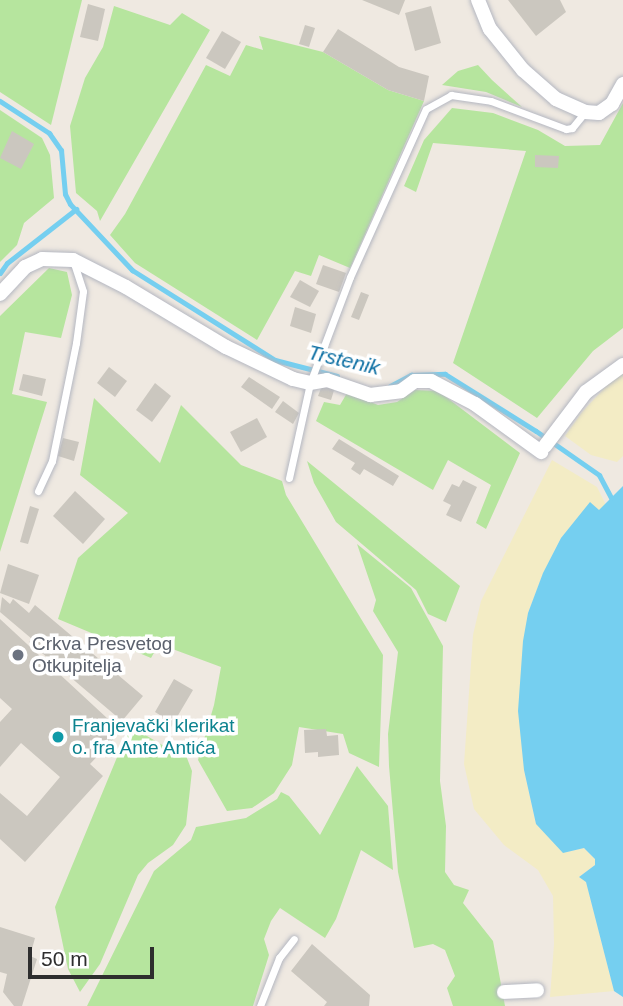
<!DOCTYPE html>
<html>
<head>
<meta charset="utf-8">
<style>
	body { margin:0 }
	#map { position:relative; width:623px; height:1006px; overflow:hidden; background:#efe9e1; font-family:Arial,sans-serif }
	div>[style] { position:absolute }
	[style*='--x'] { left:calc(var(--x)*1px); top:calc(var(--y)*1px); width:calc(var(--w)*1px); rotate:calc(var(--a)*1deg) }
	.green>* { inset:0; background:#b6e59e }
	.sand>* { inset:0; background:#f3ecc5 }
	.water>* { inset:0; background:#75cff0 }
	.stream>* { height:5px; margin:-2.5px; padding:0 2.5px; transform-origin:2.5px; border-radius:2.5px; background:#75cff0 }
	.building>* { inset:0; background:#cbc7bf }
	.roads { filter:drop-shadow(0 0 2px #b4b7c1) drop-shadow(0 0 2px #b4b7c1) }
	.lane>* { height:7px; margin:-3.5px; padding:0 3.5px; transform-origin:3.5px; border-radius:3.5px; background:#fff }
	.street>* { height:14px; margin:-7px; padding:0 7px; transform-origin:7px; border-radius:7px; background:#fff }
	.dots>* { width:19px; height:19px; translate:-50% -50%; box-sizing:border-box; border:4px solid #fff; border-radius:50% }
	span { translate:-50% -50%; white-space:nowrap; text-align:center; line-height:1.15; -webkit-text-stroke:7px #fff; paint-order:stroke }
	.worship-label { font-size:19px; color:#5b616d }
	.left { translate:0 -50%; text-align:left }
	.culture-label { font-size:19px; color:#0d838f }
	.water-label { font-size:21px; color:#0d6fa3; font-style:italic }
	.scale { position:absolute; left:28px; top:947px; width:126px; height:32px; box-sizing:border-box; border:4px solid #2e2e2e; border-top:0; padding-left:9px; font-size:21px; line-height:24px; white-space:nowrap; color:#2e2e2e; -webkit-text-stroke:5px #fff; paint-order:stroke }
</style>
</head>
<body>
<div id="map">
	<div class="green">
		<div style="clip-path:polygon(0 0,82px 0,51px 125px,0 92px)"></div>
		<div style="clip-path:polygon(114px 6px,170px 25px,182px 13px,210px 30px,100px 221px,97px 211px,76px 193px,70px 126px,85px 78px,103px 47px)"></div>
		<div style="clip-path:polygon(259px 36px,323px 52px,388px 90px,424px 101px,350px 268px,319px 255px,311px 276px,295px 271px,257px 340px,135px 263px,110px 235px,125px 214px,206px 65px,230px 76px,246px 45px,263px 50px)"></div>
		<div style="clip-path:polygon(478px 65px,492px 80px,522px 107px,486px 92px,442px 85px,458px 71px)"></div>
		<div style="clip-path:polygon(623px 103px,623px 328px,593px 351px,537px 418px,453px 363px,526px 151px,433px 143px,416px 192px,404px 186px,424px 140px,452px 108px,493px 113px,538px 130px,565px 146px,600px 145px)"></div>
		<div style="clip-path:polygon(0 110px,42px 138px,50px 155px,54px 198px,24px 223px,17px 245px,0 262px)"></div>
		<div style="clip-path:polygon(49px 268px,67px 272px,72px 295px,61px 338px,25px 332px,12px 394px,47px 402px,0 552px,0 316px)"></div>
		<div style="clip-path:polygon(415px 390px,438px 391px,520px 453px,486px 529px,476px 523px,491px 485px,448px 460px,433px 490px,316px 421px,324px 402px,340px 405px,347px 393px,378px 405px,397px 402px)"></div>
		<div style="clip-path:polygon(94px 398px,160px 463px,181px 405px,241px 465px,282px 481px,286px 495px,383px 655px,379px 767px,349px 753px,343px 734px,299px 727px,292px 765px,274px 793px,252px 808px,227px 811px,198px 760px,214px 705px,221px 667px,159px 644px,151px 658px,58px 619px,78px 558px,128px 513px,80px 475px)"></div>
		<div style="clip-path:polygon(307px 461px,460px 586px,446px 622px,428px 614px,416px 590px,336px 522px,314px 483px)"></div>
		<div style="clip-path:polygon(357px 544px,411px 588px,443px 646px,440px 781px,446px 826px,445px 872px,454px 885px,469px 890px,463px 903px,493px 941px,505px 1006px,453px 1006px,447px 988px,455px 976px,445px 950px,433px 944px,414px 948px,398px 872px,389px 766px,388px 734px,398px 652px,373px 611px,376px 600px)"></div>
		<div style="clip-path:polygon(130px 726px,164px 746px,185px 753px,192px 771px,186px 825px,173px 845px,148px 863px,138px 875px,100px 964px,80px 992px,68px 969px,55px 907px)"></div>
		<div style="clip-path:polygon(357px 766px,388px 806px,393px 870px,361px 850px,336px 919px,325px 938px,280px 908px,271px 921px,264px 939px,269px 955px,253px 1006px,87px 1006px,154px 871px,191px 840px,196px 827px,246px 818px,277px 799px,281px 792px,289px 796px,320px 835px)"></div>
	</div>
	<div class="sand">
		<div style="clip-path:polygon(623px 374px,623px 456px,617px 462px,591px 455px,565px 436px,582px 412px,613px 379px)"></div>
		<div style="clip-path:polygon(552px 460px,597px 487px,606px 505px,599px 510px,590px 503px,561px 538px,543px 574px,528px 613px,524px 770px,536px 824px,567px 852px,584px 848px,595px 859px,595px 865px,579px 877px,586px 881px,614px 991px,550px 997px,554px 944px,553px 896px,538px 870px,504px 845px,474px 809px,464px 764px,473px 635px,481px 601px)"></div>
	</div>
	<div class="water">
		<div style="clip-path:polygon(623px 486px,623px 997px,614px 991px,586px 882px,579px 877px,595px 865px,595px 859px,584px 848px,563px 853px,536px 824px,524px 770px,518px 711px,523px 641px,528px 613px,543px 573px,561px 538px,590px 502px,599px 510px)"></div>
	</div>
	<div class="stream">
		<div style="--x:0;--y:101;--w:59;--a:33.1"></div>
		<div style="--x:49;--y:133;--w:21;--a:55"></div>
		<div style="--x:61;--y:150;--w:44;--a:84.8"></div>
		<div style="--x:65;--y:194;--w:11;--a:63"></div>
		<div style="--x:70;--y:204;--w:91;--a:46.8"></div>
		<div style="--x:132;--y:270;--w:169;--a:32.2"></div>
		<div style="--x:275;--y:360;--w:64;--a:14.5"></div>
		<div style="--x:0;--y:273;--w:12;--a:-55"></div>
		<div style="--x:7;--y:263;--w:88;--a:-38"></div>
		<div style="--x:390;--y:386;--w:24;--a:-28"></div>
		<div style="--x:411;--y:375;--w:34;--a:-2"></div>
		<div style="--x:445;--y:374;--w:107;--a:32.1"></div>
		<div style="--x:536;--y:431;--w:77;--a:34.9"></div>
		<div style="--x:599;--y:475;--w:26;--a:62"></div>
	</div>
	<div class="building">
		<div style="clip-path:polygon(362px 0,405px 0,399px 15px)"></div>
		<div style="clip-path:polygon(508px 0,560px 0,566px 12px,536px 36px)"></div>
		<div style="clip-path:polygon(88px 4px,105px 9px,98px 41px,80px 37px)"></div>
		<div style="clip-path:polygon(431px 6px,441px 43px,415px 51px,405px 13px)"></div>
		<div style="clip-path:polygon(305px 25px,315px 28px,309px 47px,299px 44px)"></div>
		<div style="clip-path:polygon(338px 29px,399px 67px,429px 76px,424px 101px,388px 90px,323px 52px)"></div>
		<div style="clip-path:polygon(222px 31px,241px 42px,225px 69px,206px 58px)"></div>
		<div style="clip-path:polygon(12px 131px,34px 144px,21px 169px,0 158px)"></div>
		<div style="clip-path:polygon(535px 155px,559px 156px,558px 168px,535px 167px)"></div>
		<div style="clip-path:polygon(323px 265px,346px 273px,339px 292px,316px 284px)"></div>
		<div style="clip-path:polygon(300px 280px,319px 291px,310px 307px,290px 297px)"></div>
		<div style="clip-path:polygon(361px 292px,369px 295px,359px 320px,351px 317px)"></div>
		<div style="clip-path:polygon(295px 307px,316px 314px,311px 333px,290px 326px)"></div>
		<div style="clip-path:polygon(109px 367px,127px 381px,115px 397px,97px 383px)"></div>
		<div style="clip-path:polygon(23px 374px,46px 379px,42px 396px,19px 390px)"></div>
		<div style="clip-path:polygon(249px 377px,280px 397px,272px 409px,241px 387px)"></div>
		<div style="clip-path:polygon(155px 383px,171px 396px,152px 422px,136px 410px)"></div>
		<div style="clip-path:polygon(323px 383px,335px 387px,331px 400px,318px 396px)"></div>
		<div style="clip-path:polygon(283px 401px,299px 413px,293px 424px,275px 412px)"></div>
		<div style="clip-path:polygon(257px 418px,267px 437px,241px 452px,230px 432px)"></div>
		<div style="clip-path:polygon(63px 438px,79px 442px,74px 461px,58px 456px)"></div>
		<div style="clip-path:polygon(339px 439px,399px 476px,393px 486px,364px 469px,360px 475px,351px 469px,355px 463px,332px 449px)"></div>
		<div style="clip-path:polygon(463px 480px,477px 487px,461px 522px,446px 515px,451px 505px,443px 501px,452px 484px,459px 487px)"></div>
		<div style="clip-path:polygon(75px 491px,105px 519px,83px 544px,53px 516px)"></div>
		<div style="clip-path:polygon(30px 506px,39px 509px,28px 544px,20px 542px)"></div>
		<div style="clip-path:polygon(8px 564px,39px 575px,29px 604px,0 593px)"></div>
		<div style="clip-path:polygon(2px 597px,10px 604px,13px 599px,29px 613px,35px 605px,143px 696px,122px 721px,29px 642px,32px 639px,0 612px)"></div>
		<div style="clip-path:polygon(0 619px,121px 731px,90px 764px,103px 776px,25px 862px,0 839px,0 793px,27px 816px,60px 777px,21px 743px,0 767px,0 722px,12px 709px,0 698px)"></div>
		<div style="clip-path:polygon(174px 679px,193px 690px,167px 734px,156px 728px,163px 717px,155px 712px)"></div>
		<div style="clip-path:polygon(326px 729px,327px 736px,338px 735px,339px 755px,318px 757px,318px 752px,305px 753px,304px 730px)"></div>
		<div style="clip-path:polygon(0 927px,35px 938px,30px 956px,37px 959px,22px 1006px,14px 1006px,3px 992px,7px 974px,0 972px)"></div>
		<div style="clip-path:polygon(312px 944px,370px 995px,369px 1006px,324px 1006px,327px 1002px,291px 971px)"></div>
	</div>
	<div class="roads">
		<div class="lane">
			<div style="--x:289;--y:478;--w:97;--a:-77.5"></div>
			<div style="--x:310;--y:383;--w:113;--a:-69.3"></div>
			<div style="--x:350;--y:277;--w:184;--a:-65.7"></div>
			<div style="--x:426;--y:109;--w:29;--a:-29"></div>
			<div style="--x:451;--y:95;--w:40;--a:8.5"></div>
			<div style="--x:491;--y:101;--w:80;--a:20.5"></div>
			<div style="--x:566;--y:129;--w:6;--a:-9"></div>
			<div style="--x:572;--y:128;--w:21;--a:-51"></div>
			<div style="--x:38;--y:491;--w:33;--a:-65"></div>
			<div style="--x:52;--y:461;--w:120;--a:-78.5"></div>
			<div style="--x:76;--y:343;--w:52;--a:-82.3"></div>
			<div style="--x:83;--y:291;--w:32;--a:-108"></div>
			<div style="--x:260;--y:1006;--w:52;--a:-68.4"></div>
			<div style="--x:279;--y:958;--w:24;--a:-52"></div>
		</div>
		<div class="street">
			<div style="--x:478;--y:0;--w:31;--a:68"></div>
			<div style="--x:490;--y:29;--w:53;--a:51.2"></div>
			<div style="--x:523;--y:70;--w:44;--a:41.3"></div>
			<div style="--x:556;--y:99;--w:32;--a:24"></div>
			<div style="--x:585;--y:112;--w:14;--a:4"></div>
			<div style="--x:599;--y:113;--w:16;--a:-35"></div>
			<div style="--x:612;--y:104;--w:23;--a:-61"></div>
			<div style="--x:0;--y:294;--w:37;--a:-47"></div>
			<div style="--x:25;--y:267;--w:19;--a:-25"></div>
			<div style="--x:42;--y:259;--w:31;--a:2"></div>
			<div style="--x:73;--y:260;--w:59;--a:27"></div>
			<div style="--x:126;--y:287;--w:117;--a:31"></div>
			<div style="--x:226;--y:347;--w:74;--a:25.5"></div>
			<div style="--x:293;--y:379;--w:17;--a:13"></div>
			<div style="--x:310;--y:383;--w:17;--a:-10"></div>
			<div style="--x:327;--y:380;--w:46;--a:19.2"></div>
			<div style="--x:370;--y:395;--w:31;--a:-7"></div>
			<div style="--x:401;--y:391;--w:17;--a:-36"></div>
			<div style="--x:415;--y:381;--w:16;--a:0"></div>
			<div style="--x:431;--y:381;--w:50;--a:27.6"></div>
			<div style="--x:475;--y:404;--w:82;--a:36"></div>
			<div style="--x:545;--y:446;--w:68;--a:-52.8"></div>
			<div style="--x:586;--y:392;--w:46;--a:-36.1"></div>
			<div style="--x:504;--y:992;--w:33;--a:-3"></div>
		</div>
	</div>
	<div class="dots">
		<div style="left:18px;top:655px;background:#6b7280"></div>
		<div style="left:58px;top:737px;background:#0f9aa8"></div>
	</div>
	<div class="worship-label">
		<span class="left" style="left:32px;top:655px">Crkva Presvetog<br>Otkupitelja</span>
	</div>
	<div class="culture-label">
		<span class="left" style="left:72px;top:737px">Franjevački klerikat<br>o. fra Ante Antića</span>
	</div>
	<div class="water-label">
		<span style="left:344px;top:360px;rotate:13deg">Trstenik</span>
	</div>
	<div class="scale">50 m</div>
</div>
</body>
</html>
